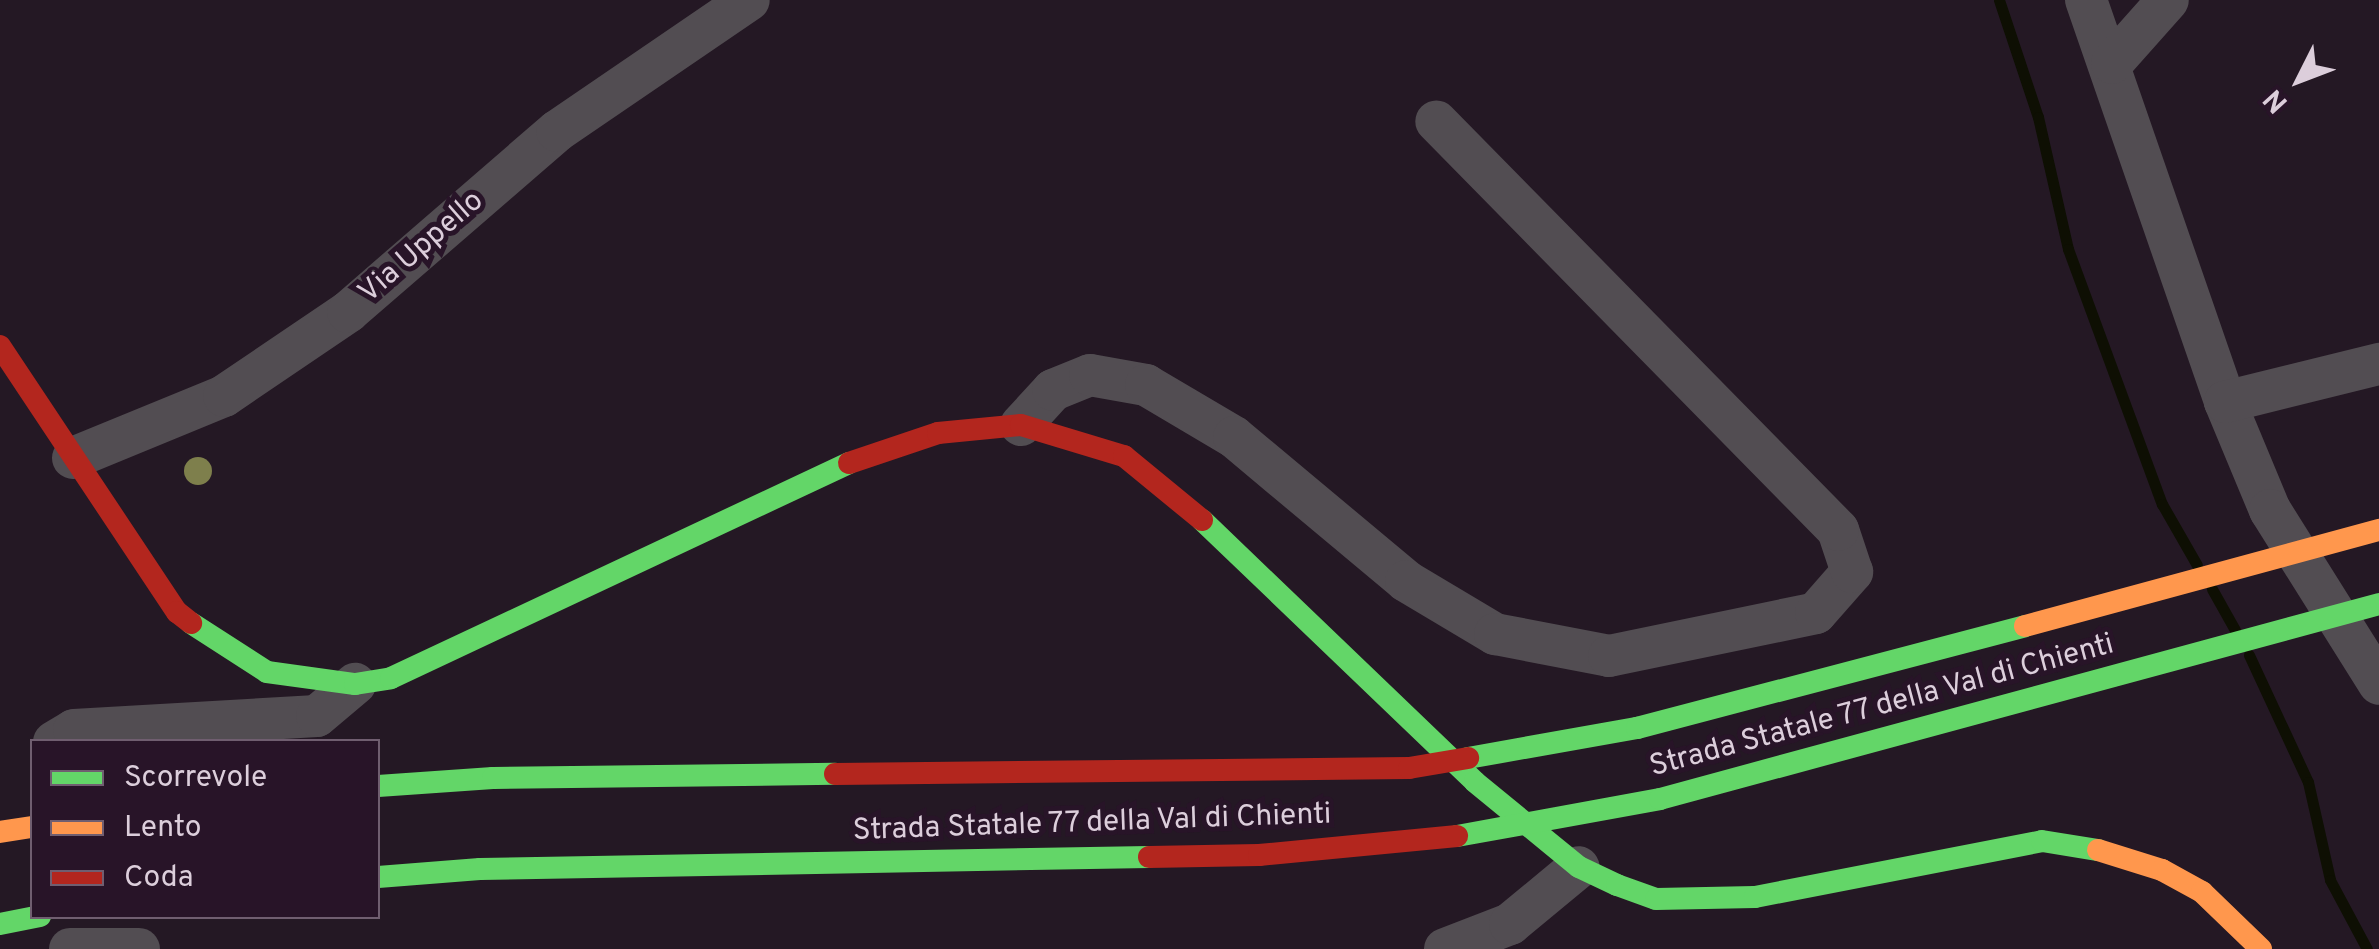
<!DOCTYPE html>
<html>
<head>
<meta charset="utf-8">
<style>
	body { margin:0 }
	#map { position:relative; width:2379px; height:949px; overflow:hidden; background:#241824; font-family:Overpass,sans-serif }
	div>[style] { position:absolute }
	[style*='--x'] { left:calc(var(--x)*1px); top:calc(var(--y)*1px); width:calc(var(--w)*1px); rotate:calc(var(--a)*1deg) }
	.stream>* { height:11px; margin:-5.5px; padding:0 5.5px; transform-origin:5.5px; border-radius:5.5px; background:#0e0f03 }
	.street>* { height:42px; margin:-21px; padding:0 21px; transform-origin:21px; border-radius:21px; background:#524d52 }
	.fast>* { height:22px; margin:-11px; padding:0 11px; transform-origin:11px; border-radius:11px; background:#63d668 }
	.slow>* { height:22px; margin:-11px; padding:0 11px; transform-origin:11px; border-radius:11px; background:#ff974d }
	.jam>* { height:22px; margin:-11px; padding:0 11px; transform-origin:11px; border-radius:11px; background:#b3261e }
	.trees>* { width:28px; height:28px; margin:-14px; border-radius:50%; background:#7e7f4c }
	span { translate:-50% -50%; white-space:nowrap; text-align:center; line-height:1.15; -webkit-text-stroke:10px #281428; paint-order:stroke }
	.street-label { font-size:30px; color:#dccedb }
	.legend { position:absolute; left:30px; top:739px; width:350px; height:180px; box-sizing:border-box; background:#281428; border:2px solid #705e70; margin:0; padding:12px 18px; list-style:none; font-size:30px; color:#dccedb }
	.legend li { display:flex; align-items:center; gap:20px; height:50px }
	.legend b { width:50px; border:2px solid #705e70 }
	.north { position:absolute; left:2249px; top:30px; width:100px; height:100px; -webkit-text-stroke:8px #281428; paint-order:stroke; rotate:228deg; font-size:28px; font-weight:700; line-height:40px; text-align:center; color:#dccedb }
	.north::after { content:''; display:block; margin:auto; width:35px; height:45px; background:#dccedb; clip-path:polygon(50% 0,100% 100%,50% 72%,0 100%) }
</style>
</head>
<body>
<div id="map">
	<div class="stream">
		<div style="--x:1999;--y:0;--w:123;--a:71.6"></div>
		<div style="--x:2038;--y:117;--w:135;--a:77.2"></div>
		<div style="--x:2068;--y:249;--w:272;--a:69.8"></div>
		<div style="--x:2162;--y:504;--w:70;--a:60.2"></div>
		<div style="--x:2212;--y:589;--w:47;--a:60.7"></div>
		<div style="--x:2249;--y:655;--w:140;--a:65.1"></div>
		<div style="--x:2308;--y:782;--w:100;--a:77.3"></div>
		<div style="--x:2330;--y:880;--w:78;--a:61.8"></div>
	</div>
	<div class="street">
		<div style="--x:2086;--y:0;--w:425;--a:70.9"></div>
		<div style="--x:2225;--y:402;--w:117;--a:67.4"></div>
		<div style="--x:2270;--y:510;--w:205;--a:57.9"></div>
		<div style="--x:2112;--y:63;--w:84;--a:-48.4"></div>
		<div style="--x:2225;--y:402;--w:159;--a:-13.9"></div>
		<div style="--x:1021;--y:425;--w:47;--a:-47.6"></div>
		<div style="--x:1053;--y:390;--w:40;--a:-22"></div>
		<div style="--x:1090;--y:375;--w:57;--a:10.1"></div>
		<div style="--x:1146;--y:385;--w:102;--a:30.6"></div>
		<div style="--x:1234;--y:437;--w:224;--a:39.9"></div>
		<div style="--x:1406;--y:581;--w:104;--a:30.8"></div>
		<div style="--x:1495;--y:634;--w:116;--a:10.9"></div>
		<div style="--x:1609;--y:656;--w:211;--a:-11.7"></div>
		<div style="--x:1816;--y:613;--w:55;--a:-48.7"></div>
		<div style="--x:1852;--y:572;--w:44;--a:-108.4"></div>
		<div style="--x:1838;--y:530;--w:573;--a:-134.51"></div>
		<div style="--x:73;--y:458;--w:163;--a:-22.3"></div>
		<div style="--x:224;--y:396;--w:150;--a:-34.1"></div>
		<div style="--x:348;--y:312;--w:276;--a:-40.9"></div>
		<div style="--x:557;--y:131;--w:232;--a:-34.3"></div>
		<div style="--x:54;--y:742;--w:23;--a:-31"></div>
		<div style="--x:74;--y:730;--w:243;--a:-3.3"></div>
		<div style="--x:317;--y:716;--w:50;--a:-40.1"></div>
		<div style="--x:70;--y:949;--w:69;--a:0"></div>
		<div style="--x:1445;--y:949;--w:70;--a:-21"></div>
		<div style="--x:1510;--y:924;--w:89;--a:-39.6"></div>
	</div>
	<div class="fast">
		<div style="--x:1202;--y:520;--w:378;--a:43.8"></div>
		<div style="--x:1475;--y:782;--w:134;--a:39.3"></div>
		<div style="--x:1579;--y:867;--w:42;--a:25.3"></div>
		<div style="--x:1617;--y:885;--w:41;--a:19.7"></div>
		<div style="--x:1656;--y:899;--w:99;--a:-1.2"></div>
		<div style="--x:1755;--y:897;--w:292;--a:-11"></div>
		<div style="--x:2042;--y:841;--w:57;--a:9.1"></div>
		<div style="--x:191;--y:623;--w:90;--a:32.8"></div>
		<div style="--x:267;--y:672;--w:89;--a:7.8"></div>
		<div style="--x:355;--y:684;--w:36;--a:-9"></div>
		<div style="--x:391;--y:678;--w:506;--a:-25.15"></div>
		<div style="--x:1468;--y:758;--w:172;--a:-10.1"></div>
		<div style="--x:1637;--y:728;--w:401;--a:-14.7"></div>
		<div style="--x:378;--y:786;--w:115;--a:-4"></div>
		<div style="--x:493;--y:778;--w:342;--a:-0.7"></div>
		<div style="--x:1457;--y:836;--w:206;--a:-10.3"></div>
		<div style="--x:1660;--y:799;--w:745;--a:-15.17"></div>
		<div style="--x:378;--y:877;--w:102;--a:-4.5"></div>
		<div style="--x:480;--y:869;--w:669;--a:-1.03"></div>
		<div style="--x:0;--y:924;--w:41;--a:-11.3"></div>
	</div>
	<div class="slow">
		<div style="--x:2025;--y:626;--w:367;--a:-15.2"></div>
		<div style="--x:0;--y:832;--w:32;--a:-9"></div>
		<div style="--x:2098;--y:850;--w:67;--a:17.4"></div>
		<div style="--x:2162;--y:870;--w:46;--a:28.8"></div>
		<div style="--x:2202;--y:892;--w:82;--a:44"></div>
	</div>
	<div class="jam">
		<div style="--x:0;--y:346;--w:320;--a:56.4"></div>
		<div style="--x:177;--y:612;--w:18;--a:38"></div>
		<div style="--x:849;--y:463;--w:94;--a:-18.6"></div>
		<div style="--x:938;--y:433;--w:83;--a:-5.5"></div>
		<div style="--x:1021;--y:425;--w:108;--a:16.8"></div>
		<div style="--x:1124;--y:456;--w:101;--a:39.4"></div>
		<div style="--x:835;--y:774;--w:574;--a:-0.6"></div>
		<div style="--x:1409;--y:768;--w:60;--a:-9.6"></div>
		<div style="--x:1149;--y:857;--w:110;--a:-1"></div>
		<div style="--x:1259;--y:855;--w:199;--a:-5.5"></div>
	</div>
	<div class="trees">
		<div style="left:198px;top:471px"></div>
	</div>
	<div class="street-label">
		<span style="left:422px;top:248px;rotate:-41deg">Via Uppello</span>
		<span style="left:1882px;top:707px;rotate:-15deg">Strada Statale 77 della Val di Chienti</span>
		<span style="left:1092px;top:824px;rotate:-2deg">Strada Statale 77 della Val di Chienti</span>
	</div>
	<ul class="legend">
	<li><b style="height:12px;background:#63d668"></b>Scorrevole</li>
	<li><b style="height:12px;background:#ff974d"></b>Lento</li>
	<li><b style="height:12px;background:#b3261e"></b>Coda</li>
	</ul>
	<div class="north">N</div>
</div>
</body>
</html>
